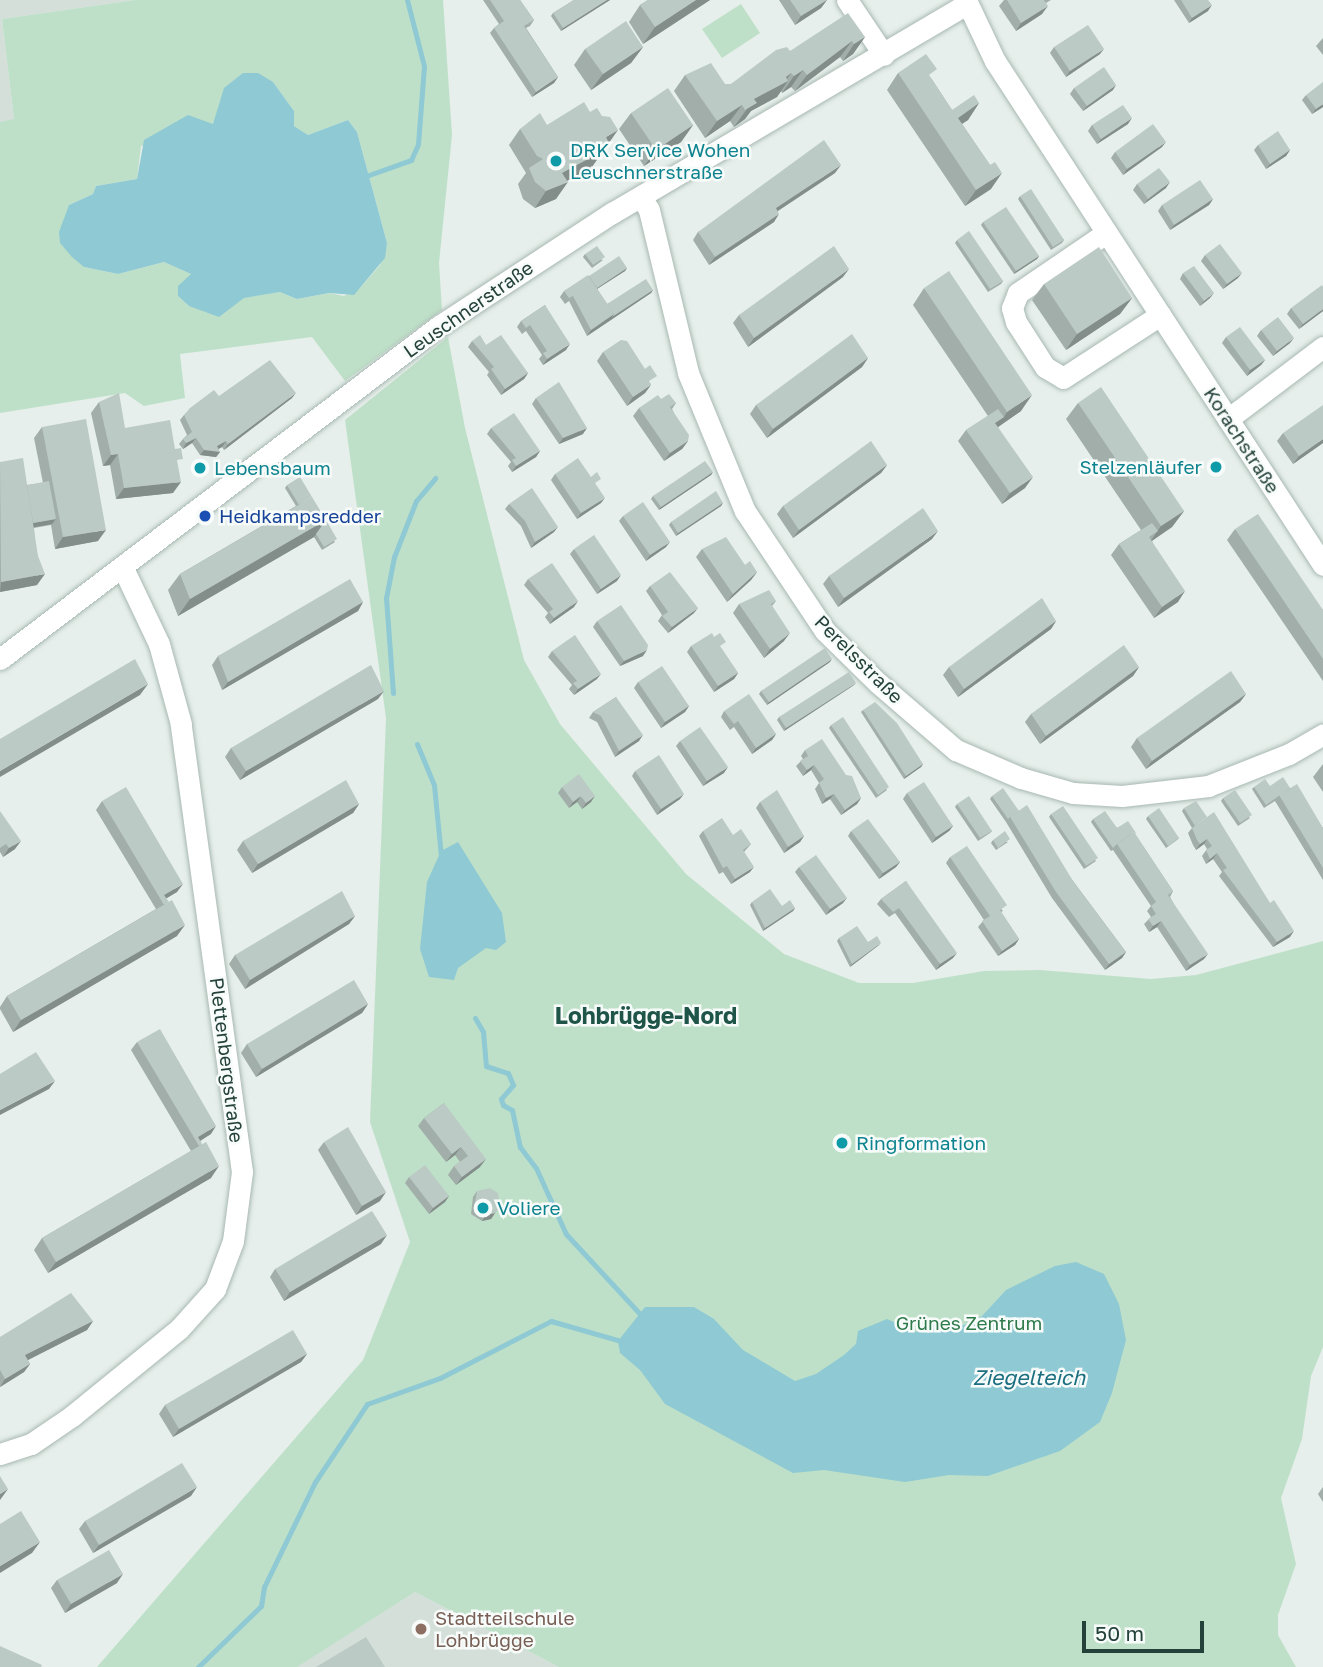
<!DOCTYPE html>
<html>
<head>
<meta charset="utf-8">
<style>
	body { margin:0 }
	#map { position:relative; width:1323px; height:1667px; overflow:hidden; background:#e6efeb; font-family:"Golos Text",sans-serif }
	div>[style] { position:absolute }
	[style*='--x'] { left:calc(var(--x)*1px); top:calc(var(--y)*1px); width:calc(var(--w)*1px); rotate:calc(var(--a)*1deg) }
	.built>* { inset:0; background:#d4dfda }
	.green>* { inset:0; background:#bfe0c8 }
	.water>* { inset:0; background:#8ec9d4 }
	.stream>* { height:5px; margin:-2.5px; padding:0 2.5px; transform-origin:2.5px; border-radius:2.5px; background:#8ec9d4 }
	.roads { filter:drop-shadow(0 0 2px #a8b8b2) drop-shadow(0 0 2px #a8b8b2) }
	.minor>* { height:21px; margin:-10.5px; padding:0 10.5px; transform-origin:10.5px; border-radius:10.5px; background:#fff }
	.wall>* { inset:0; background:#a1aea9 }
	.shaded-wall>* { inset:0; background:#838d89 }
	.building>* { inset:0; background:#bbcac4 }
	.dots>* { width:19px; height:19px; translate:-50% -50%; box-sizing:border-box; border:4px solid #f7fbf9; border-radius:50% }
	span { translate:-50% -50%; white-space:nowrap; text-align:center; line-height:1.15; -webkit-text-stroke:5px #f7fbf9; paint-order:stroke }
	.culture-label { font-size:19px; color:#0d838f }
	.left { translate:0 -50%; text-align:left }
	.right { translate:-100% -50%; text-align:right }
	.street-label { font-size:19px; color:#24423a }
	.transit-label { font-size:19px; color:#164399 }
	.park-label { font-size:19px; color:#2d7a4b }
	.education-label { font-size:19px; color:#785e54 }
	.water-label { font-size:21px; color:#1c6f80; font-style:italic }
	.quarter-label { font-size:23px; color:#1f5548; font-weight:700 }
	.scale { position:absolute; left:1082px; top:1621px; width:122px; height:32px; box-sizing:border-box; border:4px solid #24423a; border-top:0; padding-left:9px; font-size:21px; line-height:24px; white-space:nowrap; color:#24423a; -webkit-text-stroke:5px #f7fbf9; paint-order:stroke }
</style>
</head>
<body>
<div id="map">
	<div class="built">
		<div style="clip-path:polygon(0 0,135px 0,2px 19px,14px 120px,0 122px)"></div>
		<div style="clip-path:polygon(415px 1592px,559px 1667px,296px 1667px)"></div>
	</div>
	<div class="green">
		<div style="clip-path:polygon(evenodd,135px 0,443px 0,452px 135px,439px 263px,442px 310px,345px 381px,312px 337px,180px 354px,185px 398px,144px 406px,125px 393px,0 413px,0 122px,14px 119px,2px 19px,135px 0,273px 82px,294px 111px,294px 126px,308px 135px,348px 120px,357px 132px,387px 243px,380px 265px,360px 288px,344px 296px,329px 293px,297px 299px,280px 292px,189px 306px,178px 296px,178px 286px,190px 279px,191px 274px,164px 262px,118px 274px,84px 267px,69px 205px,93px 194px,96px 186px,137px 179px,141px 146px,213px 124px,273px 82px)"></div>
		<div style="clip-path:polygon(741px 4px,760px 33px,722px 58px,702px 29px)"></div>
		<div style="clip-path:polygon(448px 337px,465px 428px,524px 660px,560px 724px,686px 874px,784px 954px,859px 983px,913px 983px,984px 971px,1040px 970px,1151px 979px,1196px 975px,1323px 941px,1323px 1347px,1311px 1376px,1302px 1439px,1281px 1498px,1296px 1564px,1278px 1615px,1278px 1635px,1296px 1667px,559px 1667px,415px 1592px,297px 1667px,97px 1667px,363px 1360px,410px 1242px,370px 1122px,386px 718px,345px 420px)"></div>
	</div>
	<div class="water">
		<div style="clip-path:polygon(243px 73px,258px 73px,273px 82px,294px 111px,294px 126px,308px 135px,348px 120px,357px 132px,387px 243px,385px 258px,354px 295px,329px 293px,297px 299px,280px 292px,244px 298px,219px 317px,189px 306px,178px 296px,178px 286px,191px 274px,164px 262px,118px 274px,84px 267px,72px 257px,60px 243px,59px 232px,69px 205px,93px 194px,96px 186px,137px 179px,144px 140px,188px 115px,213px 124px,224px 88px)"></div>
		<div style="clip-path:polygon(458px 842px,502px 913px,506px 942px,496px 950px,486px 948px,458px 968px,454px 980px,429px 977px,420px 949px,427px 882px,441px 851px)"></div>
		<div style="clip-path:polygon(1076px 1262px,1104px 1274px,1119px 1304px,1126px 1340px,1112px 1393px,1100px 1422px,1060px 1451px,988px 1476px,949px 1475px,905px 1482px,824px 1470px,793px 1473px,665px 1404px,640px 1370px,620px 1353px,618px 1341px,645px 1307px,694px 1307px,714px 1319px,743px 1350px,795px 1381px,816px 1374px,844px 1355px,856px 1344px,858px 1331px,887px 1319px,917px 1332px,940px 1322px,964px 1325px,982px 1316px,1006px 1290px,1055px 1266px)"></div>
	</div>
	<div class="stream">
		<div style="--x:369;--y:175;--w:45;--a:-19.7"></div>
		<div style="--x:411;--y:160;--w:17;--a:-66"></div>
		<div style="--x:418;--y:144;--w:78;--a:-85.6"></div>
		<div style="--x:424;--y:66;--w:68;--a:-104.4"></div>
		<div style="--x:393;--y:693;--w:95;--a:-94.2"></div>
		<div style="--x:386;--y:598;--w:42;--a:-79"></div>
		<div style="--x:394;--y:557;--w:60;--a:-68.6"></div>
		<div style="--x:416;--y:501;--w:30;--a:-50"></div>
		<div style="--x:417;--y:744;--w:44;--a:67.5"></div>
		<div style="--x:434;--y:785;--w:71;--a:84.4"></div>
		<div style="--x:475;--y:1018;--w:16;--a:60"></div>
		<div style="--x:483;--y:1032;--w:34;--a:85"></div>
		<div style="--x:486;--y:1066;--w:23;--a:18"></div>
		<div style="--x:508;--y:1073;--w:13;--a:67"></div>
		<div style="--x:513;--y:1085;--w:18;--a:131"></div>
		<div style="--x:501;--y:1099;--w:6;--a:72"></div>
		<div style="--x:503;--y:1105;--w:10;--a:29"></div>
		<div style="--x:512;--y:1110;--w:38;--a:78"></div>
		<div style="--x:520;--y:1147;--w:26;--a:53"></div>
		<div style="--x:536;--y:1168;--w:72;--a:65.6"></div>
		<div style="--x:566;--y:1234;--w:112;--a:47.2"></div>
		<div style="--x:198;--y:1667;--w:88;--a:-44.1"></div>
		<div style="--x:261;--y:1606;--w:19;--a:-81"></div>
		<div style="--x:264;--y:1587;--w:117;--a:-64.1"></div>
		<div style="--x:315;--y:1482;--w:94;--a:-56.3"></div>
		<div style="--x:367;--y:1404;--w:77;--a:-19.6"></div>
		<div style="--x:440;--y:1378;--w:125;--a:-27.2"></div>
		<div style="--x:551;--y:1321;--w:76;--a:16"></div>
	</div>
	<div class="roads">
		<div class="minor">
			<div style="--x:847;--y:0;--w:66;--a:56.1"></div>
			<div style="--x:966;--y:0;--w:68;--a:64.6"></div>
			<div style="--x:995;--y:61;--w:601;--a:56.94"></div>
			<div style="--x:641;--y:197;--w:15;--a:58"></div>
			<div style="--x:649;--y:210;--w:168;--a:76.5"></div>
			<div style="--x:688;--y:373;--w:149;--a:67.6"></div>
			<div style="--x:745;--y:511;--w:144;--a:56.3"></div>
			<div style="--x:825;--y:631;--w:74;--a:44.5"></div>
			<div style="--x:878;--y:683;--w:103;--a:40.7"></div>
			<div style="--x:956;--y:750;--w:71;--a:23.3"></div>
			<div style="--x:1021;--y:778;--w:54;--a:16.1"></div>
			<div style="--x:1073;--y:793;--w:49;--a:3.5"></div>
			<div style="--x:1122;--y:796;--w:87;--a:-6.6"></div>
			<div style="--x:1208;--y:786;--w:87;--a:-21.6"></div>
			<div style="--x:1289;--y:754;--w:39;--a:-30"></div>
			<div style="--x:1106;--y:233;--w:107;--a:145.7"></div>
			<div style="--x:1018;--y:293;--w:16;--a:112"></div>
			<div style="--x:1012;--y:308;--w:15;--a:74"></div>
			<div style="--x:1016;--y:322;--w:54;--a:57.2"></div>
			<div style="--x:1045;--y:367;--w:21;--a:31"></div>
			<div style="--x:1063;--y:378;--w:116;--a:-33"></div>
			<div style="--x:1228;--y:419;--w:119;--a:-37.2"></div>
			<div style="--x:0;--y:659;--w:551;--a:-37.18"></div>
			<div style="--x:439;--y:326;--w:207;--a:-33.2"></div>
			<div style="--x:612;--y:213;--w:412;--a:-30.5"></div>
			<div style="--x:0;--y:1454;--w:33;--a:-18"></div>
			<div style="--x:31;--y:1444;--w:50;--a:-34.3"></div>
			<div style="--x:72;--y:1416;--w:138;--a:-39.1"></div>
			<div style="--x:179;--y:1329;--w:54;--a:-48"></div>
			<div style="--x:215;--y:1289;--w:51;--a:-69.4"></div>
			<div style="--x:233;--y:1241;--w:70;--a:-82.6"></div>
			<div style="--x:242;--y:1172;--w:452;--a:-97.8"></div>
			<div style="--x:181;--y:724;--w:83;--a:-105.4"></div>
			<div style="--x:159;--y:644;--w:86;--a:-115.4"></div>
		</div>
	</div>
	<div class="wall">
		<div style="clip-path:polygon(483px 0,520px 0,534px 20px,530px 26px,526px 28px,558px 77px,554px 83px,532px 97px,490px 33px,494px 28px,499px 24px)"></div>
		<div style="clip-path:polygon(574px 0,610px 0,561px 31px,551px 16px,553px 13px)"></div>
		<div style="clip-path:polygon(648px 0,710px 0,643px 44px,629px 22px,640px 5px)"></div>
		<div style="clip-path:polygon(779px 0,827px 0,821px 8px,795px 25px)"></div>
		<div style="clip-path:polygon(1004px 0,1051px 0,1046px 3px,1042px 14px,1016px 31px,999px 6px)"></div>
		<div style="clip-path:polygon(1174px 0,1208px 0,1208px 11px,1189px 23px)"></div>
		<div style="clip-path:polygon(865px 37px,853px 54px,843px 61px,840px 57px,795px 91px,791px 87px,782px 93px,781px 91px,777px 97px,751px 111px,745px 119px,734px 127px,730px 121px,705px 138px,674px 91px,685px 75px,725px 84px,731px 84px,790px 51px)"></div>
		<div style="clip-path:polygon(1323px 38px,1323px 55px,1316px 46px)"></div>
		<div style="clip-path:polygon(643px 47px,631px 63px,591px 90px,574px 65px,585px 49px)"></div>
		<div style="clip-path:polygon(1054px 47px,1100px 54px,1066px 77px,1050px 53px)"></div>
		<div style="clip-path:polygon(898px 73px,931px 78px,952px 110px,979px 103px,968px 120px,962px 124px,990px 165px,991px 189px,965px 206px,887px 90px)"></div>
		<div style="clip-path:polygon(1074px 88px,1113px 90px,1083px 111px,1070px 94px)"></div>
		<div style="clip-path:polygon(1306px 95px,1323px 107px,1312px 114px,1302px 100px)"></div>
		<div style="clip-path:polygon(631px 113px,693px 125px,681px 142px,644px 166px,619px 129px)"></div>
		<div style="clip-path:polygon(1128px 124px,1097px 144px,1088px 131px,1092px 125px)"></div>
		<div style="clip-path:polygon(547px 125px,592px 167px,567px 181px,556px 199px,535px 208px,523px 199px,518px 184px,526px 173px,509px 145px,520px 129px)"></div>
		<div style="clip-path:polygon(1258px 145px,1290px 150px,1286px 156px,1266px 169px,1254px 150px)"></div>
		<div style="clip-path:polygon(1162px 147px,1123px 175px,1111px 158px,1115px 152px)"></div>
		<div style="clip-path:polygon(835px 173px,778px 211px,774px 222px,709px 265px,693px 240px,698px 232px)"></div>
		<div style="clip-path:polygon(1137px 184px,1166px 188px,1144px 204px,1133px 190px)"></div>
		<div style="clip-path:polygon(1020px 196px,1064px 240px,1062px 243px,1051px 250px,1018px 199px)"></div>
		<div style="clip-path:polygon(1213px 199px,1209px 205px,1170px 230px,1158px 211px,1162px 205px)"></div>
		<div style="clip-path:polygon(983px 222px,1039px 256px,1037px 259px,1014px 274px,981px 225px)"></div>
		<div style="clip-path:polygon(957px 240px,1003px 281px,1001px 284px,988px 292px,955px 243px)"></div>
		<div style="clip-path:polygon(585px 254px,603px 260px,592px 268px,583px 257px)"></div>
		<div style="clip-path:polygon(1205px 255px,1238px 278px,1223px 289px,1201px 261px)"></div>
		<div style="clip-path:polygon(627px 268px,625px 271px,597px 289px,607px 304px,653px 290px,651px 293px,587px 336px,569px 301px,565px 304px,560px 297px,564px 291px,589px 276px)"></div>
		<div style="clip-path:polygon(1183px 273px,1210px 298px,1200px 306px,1180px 279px)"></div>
		<div style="clip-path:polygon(843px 277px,748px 347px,733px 323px,739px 315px)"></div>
		<div style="clip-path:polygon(1044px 284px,1132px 298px,1120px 314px,1066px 350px,1032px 300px)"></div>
		<div style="clip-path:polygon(924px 288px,1021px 411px,998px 427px,1025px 488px,1002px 504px,958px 441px,966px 430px,988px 416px,913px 305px)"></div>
		<div style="clip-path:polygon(545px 305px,566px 350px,543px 365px,539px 359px,542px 355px,526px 331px,522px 334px,517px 327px,521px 321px)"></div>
		<div style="clip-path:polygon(1291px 308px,1323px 311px,1299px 329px,1287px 314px)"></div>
		<div style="clip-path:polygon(1261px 330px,1290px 343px,1273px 356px,1257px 336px)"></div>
		<div style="clip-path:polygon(1226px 337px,1265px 360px,1261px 365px,1247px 376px,1222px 343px)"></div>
		<div style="clip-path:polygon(472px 341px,486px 345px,528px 373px,524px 379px,501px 395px,487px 375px,489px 372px,468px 347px)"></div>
		<div style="clip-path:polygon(603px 352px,651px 384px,645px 393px,627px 406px,597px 361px)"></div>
		<div style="clip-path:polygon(868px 358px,862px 367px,767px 438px,750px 414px,756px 405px)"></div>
		<div style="clip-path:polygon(219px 396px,292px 398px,224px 450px,222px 447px,218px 449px,220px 452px,216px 457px,200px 455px,192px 443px,183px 449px,179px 444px,183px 439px,187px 435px,180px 420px,184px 415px)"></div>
		<div style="clip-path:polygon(536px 398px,583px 434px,559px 444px,532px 404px)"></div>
		<div style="clip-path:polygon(661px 399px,676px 403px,672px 409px,688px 441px,682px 449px,664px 461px,633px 416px,639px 408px)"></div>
		<div style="clip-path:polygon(99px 402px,125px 428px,178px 466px,173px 493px,116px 499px,110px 465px,103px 466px,91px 413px)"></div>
		<div style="clip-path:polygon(1078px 403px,1184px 511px,1172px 527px,1152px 541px,1178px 602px,1154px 618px,1111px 555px,1119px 544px,1141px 530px,1066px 419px)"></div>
		<div style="clip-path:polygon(42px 427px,98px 541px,55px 549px,51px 525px,34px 528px,37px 585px,0 592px,0 462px,27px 485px,43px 483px,34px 438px)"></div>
		<div style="clip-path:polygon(491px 428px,540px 451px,536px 457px,512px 472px,508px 466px,511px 462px,487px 434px)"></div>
		<div style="clip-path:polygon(1283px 433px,1323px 443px,1293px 464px,1277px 441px)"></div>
		<div style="clip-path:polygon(887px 465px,881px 473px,793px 538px,777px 514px,783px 506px)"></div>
		<div style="clip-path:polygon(713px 472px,711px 475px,659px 510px,651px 499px,653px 496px)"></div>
		<div style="clip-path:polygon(555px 474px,596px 485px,601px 503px,577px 519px,551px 480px)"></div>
		<div style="clip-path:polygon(287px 485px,335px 542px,322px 550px,314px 537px,178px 616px,168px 590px,180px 574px,296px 506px,285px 488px)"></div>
		<div style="clip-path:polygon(723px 503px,721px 506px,676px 536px,669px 525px,671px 522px)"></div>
		<div style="clip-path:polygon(509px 504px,554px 532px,531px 548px,521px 526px,505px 509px)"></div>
		<div style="clip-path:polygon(623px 516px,666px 547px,646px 561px,619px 521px)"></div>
		<div style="clip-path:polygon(1235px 529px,1323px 610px,1323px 681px,1227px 540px)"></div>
		<div style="clip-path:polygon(932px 539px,838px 607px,823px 584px,829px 576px)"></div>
		<div style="clip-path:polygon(574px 549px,617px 581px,597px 594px,570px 554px)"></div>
		<div style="clip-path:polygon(702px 549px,745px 565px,757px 572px,751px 580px,727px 602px,696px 557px)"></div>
		<div style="clip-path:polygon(528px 579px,574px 607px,550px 624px,545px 617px,548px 613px,524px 585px)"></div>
		<div style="clip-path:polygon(650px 586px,694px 613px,668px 633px,658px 621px,662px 615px,646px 591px)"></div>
		<div style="clip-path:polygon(776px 601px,772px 606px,784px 641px,764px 658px,733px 613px,739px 604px)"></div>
		<div style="clip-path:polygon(363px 602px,358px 611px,222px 690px,212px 665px,218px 656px)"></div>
		<div style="clip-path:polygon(597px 621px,643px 656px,620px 666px,593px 627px)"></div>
		<div style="clip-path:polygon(1056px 621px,1051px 629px,958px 697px,943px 675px,949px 667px)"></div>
		<div style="clip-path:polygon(691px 646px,721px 648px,738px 673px,734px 679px,714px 692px,687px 652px)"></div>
		<div style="clip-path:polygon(552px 651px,597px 679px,574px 695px,569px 689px,572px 685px,548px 657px)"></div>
		<div style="clip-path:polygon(830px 662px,767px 705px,759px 694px,761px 691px)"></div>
		<div style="clip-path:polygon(1139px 667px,1133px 676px,1040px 744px,1025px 722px,1031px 714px)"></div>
		<div style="clip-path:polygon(638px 682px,689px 706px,685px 712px,661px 728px,634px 688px)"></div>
		<div style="clip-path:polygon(854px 685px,784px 731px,777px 720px,779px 717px)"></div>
		<div style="clip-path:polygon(1246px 694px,1240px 702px,1146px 769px,1131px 747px,1137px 738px)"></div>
		<div style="clip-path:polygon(616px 697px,639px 741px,615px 757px,597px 722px,589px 718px,593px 712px)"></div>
		<div style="clip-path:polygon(378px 699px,240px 780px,225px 757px,231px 748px)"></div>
		<div style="clip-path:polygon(863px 710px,923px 764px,921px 767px,904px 779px,861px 712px)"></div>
		<div style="clip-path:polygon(724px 711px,776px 734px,772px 740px,752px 754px,734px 727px,730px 730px,721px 717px)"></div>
		<div style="clip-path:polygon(831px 725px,887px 790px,876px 798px,829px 728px)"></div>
		<div style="clip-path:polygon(680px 741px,724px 773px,703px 786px,676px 746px)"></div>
		<div style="clip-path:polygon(805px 750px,861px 798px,857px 804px,841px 815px,830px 799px,822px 804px,815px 789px,819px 783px,811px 770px,803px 776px,796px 766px,803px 759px,801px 756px)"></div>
		<div style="clip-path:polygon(1323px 764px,1323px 792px,1313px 777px)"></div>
		<div style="clip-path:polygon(635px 771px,680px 799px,657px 815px,632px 776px)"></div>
		<div style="clip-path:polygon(1270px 786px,1290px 788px,1323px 828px,1323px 880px,1275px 801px,1264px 808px,1252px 789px,1254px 787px)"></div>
		<div style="clip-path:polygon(562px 787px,591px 802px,582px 809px,577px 802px,569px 808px,558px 793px)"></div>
		<div style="clip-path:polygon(907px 793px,953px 826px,949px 831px,932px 843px,903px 799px)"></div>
		<div style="clip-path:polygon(992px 796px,1019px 811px,1073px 881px,1126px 952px,1122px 958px,1105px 970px,1052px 898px,1006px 822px,990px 799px)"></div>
		<div style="clip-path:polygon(1223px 798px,1250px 818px,1238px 826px,1221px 801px)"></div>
		<div style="clip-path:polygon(102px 801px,177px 892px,166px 898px,177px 936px,13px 1032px,0 1009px,0 1007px,7px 996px,156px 909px,96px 810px)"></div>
		<div style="clip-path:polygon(760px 802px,804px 836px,800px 842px,784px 853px,756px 808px)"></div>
		<div style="clip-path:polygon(359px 804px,353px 813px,252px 873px,237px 850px,243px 841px)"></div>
		<div style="clip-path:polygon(957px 804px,992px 831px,990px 833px,978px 841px,955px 807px)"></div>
		<div style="clip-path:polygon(1184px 808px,1290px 937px,1273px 947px,1219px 876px,1222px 872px,1213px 859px,1206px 864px,1202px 856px,1207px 849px,1204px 844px,1196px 850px,1193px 845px,1188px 833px,1192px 828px,1182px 811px)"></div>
		<div style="clip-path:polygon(0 812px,15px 849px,3px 857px,0 852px)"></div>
		<div style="clip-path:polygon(1051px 814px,1096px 861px,1084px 869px,1049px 817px)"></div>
		<div style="clip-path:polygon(1148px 816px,1179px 838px,1177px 840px,1166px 848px,1146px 819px)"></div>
		<div style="clip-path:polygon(1093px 819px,1135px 834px,1173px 891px,1170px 897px,1204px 959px,1186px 971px,1157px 927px,1149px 932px,1144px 924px,1151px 917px,1147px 911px,1151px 906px,1113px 850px,1111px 851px,1091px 822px)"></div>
		<div style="clip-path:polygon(703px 831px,733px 835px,751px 844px,744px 852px,750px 872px,731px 884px,723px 872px,719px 874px,699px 836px)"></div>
		<div style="clip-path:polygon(851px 831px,900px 862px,896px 867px,879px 879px,848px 836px)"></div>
		<div style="clip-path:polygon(993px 840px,1008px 842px,996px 850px,991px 843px)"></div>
		<div style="clip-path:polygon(950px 857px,1003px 911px,1001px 912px,1019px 939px,1015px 945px,998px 956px,978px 927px,984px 920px,946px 863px)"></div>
		<div style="clip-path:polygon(799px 867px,843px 903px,826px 915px,795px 872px)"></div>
		<div style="clip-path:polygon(906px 881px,953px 958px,936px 970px,895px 913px,889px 917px,877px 904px,881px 899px)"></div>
		<div style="clip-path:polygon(752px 902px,795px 908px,793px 911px,763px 931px,750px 905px)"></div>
		<div style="clip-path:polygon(355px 916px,349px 924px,245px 989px,229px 964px,235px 955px)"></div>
		<div style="clip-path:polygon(839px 938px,879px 945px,850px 967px,837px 941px)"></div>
		<div style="clip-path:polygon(368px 1004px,362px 1013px,256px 1077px,241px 1053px,247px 1044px)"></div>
		<div style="clip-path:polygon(137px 1042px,211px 1134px,200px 1140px,211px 1178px,48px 1273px,34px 1250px,42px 1238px,191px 1151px,131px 1050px)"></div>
		<div style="clip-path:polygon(444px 1103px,480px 1167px,456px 1185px,448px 1175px,454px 1166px,460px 1162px,455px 1155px,446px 1162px,418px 1126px,424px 1118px)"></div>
		<div style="clip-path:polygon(324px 1142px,380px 1201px,356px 1215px,318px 1150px)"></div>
		<div style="clip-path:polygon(409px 1177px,449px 1196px,445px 1202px,429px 1214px,405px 1183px)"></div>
		<div style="clip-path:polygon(477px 1191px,500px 1206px,491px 1219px,482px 1221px,471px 1214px,473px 1197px)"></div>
		<div style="clip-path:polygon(381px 1244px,284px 1301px,270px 1277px,275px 1269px)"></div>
		<div style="clip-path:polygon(93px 1321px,87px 1330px,28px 1360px,30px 1364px,24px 1372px,0 1387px,0 1337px)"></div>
		<div style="clip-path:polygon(307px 1354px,301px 1362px,173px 1437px,159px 1414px,165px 1405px)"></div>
		<div style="clip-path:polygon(1323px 1487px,1323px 1502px,1318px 1494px)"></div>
		<div style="clip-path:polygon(191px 1496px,93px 1553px,79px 1529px,85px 1521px)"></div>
		<div style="clip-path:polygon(57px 1580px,117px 1583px,65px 1613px,51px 1588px)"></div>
	</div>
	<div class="shaded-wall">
		<div style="clip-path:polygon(607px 0,610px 0,561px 31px,563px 28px)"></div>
		<div style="clip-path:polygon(696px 0,710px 0,643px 44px,655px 27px)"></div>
		<div style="clip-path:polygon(827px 0,821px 8px,795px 25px,801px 16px)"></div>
		<div style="clip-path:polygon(1212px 5px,1208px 11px,1189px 23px,1192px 18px)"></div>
		<div style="clip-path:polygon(1048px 6px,1042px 14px,1016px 31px,1021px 23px)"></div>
		<div style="clip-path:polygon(865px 37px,853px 54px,843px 61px,854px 44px)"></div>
		<div style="clip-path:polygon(852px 41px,840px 57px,795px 91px,807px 75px)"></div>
		<div style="clip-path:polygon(643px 47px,631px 63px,591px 90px,603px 74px)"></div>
		<div style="clip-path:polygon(1104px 49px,1100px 54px,1066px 77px,1070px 71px)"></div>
		<div style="clip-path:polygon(803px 70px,791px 87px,782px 93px,794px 76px)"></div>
		<div style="clip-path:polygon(791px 73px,785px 82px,788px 81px,777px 97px,751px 111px,745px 119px,734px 127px,754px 99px)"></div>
		<div style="clip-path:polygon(558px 77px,554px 83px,532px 97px,536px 92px)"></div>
		<div style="clip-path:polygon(1116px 85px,1113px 90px,1083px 111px,1087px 106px)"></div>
		<div style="clip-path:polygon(979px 103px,968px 120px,946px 134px,958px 118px)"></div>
		<div style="clip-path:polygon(1323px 104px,1323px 107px,1312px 114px,1316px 109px)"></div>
		<div style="clip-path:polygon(742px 105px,730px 121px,705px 138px,717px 121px)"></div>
		<div style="clip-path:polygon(1132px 118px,1128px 124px,1097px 144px,1101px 139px)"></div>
		<div style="clip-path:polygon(693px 125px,681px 142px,644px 166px,656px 150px)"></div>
		<div style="clip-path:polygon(618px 130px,592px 167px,554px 188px,568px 182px,556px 199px,535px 208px,546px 191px,562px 173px,606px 137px)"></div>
		<div style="clip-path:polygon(1166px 142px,1162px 147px,1123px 175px,1127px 169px)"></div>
		<div style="clip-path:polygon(1290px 150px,1286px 156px,1266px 169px,1270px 164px)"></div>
		<div style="clip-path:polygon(841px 165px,835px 173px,770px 216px,776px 208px)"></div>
		<div style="clip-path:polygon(1002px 173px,991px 189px,965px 206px,976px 190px)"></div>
		<div style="clip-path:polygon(1170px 182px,1166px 188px,1144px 204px,1148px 199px)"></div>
		<div style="clip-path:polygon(1213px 199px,1209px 205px,1170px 230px,1174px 225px)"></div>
		<div style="clip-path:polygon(779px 214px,774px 222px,709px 265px,715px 257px)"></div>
		<div style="clip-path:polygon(1039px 256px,1037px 259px,1014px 274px,1016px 271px)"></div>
		<div style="clip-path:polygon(627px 268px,625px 271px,592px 292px,594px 290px)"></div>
		<div style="clip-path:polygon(849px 269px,843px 277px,748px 347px,754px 338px)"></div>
		<div style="clip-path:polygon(1242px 273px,1238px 278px,1223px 289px,1227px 284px)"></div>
		<div style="clip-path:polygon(653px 290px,651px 293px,587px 336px,591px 330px,614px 314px)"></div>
		<div style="clip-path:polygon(1214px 293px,1210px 298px,1200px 306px,1204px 301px)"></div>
		<div style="clip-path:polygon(1132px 298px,1120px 314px,1066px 350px,1077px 334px)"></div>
		<div style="clip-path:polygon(1323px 309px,1323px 311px,1299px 329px,1303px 324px)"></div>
		<div style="clip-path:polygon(1294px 338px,1290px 343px,1273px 356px,1277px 351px)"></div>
		<div style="clip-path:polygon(570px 344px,566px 350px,543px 365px,547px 359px)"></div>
		<div style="clip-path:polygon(868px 358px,862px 367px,767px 438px,773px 429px)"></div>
		<div style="clip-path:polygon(1265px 360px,1261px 365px,1247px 376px,1250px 370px)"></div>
		<div style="clip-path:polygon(528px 373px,524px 379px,501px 395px,505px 389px)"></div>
		<div style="clip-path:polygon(651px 385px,645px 393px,627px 406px,633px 397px)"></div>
		<div style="clip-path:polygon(296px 393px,292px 398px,224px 450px,228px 444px)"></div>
		<div style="clip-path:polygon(1032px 395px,1021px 411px,988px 434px,995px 423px,1004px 417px,1007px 412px)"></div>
		<div style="clip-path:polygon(587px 428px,583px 434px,559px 444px,563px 438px)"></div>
		<div style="clip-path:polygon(196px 438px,192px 443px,183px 449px,186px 443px)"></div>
		<div style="clip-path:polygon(1323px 439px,1323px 443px,1293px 464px,1299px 456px)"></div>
		<div style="clip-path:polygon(226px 441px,222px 447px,215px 451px,220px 452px,216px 457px,200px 455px,204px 450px,217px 446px)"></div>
		<div style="clip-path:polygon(688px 441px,682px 449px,664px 461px,670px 453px)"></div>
		<div style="clip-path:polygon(540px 451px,536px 457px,512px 472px,516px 466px)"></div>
		<div style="clip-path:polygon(118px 454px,110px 465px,103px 466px,111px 455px)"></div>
		<div style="clip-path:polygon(887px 465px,881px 473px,793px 538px,799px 530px)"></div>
		<div style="clip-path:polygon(713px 472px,711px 475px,659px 510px,661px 507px)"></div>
		<div style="clip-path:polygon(1033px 477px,1025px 488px,1002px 504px,1010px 493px)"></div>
		<div style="clip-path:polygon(181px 482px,173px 493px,116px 499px,124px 488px)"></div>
		<div style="clip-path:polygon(605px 498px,601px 503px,577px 519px,581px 513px)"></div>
		<div style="clip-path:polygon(723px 503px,721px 506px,676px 536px,678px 533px)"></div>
		<div style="clip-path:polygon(1184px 511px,1172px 527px,1150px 542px,1161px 526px)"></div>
		<div style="clip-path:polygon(56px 519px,52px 524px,23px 529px,27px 524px)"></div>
		<div style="clip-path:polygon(326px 520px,314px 537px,178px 616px,190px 599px)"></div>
		<div style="clip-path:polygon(558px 527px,554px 532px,531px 548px,535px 542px)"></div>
		<div style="clip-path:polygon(106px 530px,98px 541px,55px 549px,63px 537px)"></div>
		<div style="clip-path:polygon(938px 531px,932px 539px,838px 607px,844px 598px)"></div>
		<div style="clip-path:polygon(670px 542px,666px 547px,646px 561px,650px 555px)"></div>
		<div style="clip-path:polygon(757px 572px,751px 580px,727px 602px,733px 594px)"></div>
		<div style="clip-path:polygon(45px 574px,37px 585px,0 592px,1px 582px)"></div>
		<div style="clip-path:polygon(621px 575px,617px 581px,597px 594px,601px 589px)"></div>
		<div style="clip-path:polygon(1185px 591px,1178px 602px,1154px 618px,1162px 607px)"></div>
		<div style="clip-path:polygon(578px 601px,574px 607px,550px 624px,554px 618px)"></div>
		<div style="clip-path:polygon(363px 602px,358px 611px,222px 690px,228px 682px)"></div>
		<div style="clip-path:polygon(698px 608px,694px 613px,668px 633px,672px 627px)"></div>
		<div style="clip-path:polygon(1056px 621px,1051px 629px,958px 697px,964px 689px)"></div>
		<div style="clip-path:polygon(790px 633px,784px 641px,764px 658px,770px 649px)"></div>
		<div style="clip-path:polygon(647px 650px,643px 656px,620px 666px,624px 661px)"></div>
		<div style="clip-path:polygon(832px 659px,830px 662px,767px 705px,769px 702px)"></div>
		<div style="clip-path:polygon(1139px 667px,1133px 676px,1040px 744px,1046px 736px)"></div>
		<div style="clip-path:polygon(738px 673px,734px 679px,714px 692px,718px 686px)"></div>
		<div style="clip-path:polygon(601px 674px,597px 679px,574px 695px,578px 689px)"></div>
		<div style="clip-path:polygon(856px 683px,854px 685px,784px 731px,786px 728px)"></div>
		<div style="clip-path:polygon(148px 684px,140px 695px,0 777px,0 771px)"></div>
		<div style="clip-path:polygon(384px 691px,378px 699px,240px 780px,246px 771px)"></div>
		<div style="clip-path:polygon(1246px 694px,1240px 702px,1146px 769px,1152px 761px)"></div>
		<div style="clip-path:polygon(689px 706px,685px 712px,661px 728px,665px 722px)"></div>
		<div style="clip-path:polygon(776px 734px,772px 740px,752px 754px,756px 748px)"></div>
		<div style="clip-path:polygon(643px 735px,639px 741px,615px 757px,619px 751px)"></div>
		<div style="clip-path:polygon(923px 764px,921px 767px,904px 779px,906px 776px)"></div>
		<div style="clip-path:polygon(814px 765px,811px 770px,803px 776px,807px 770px)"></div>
		<div style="clip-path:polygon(728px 767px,724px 773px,703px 786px,707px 781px)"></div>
		<div style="clip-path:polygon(684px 794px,680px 799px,657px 815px,661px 809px)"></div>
		<div style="clip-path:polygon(834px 794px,830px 799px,822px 804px,826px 798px)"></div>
		<div style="clip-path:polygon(581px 796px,577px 802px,569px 808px,573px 802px)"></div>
		<div style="clip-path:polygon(595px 796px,591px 802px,582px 809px,586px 803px)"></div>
		<div style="clip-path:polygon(861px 798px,857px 804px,841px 815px,845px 810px)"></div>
		<div style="clip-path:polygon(359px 804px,353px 813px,252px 873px,258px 864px)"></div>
		<div style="clip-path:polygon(953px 826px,949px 831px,932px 843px,936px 837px)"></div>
		<div style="clip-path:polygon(804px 836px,800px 842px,784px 853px,788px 847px)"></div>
		<div style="clip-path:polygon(1207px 839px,1204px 844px,1196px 850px,1200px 844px)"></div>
		<div style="clip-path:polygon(21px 841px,15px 849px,3px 857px,9px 848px)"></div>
		<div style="clip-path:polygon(1217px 853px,1213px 859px,1206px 864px,1210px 859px)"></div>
		<div style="clip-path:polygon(900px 862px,896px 867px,879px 879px,883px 873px)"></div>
		<div style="clip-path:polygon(754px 867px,750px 872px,731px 884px,735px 879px)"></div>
		<div style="clip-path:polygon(183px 884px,177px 892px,162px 901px,164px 895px)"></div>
		<div style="clip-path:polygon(847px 898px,843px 903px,826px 915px,830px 909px)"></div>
		<div style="clip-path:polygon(795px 908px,793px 911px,763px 931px,765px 928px)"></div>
		<div style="clip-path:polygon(355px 916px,349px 924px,245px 989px,250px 980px)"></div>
		<div style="clip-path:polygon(1161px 921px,1157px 927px,1149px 932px,1153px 926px)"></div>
		<div style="clip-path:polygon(185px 925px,177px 936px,13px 1032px,21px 1020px)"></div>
		<div style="clip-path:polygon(1294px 931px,1290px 937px,1273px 947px,1277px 942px)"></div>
		<div style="clip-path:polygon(1019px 939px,1015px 945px,998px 956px,1002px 951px)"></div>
		<div style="clip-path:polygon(881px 943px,879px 945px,850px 967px,852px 964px)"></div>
		<div style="clip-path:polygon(1126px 952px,1122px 958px,1105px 970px,1109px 964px)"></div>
		<div style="clip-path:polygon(957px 953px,953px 958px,936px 970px,940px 964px)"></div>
		<div style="clip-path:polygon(1208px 954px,1204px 959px,1186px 971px,1190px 965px)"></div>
		<div style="clip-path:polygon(368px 1004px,362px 1013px,256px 1077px,262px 1069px)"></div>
		<div style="clip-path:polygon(55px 1081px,49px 1089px,0 1115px,0 1110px)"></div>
		<div style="clip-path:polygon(216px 1126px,211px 1134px,197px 1143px,198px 1137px)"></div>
		<div style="clip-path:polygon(461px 1147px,455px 1155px,446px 1162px,452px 1154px)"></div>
		<div style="clip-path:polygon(486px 1159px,480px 1167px,456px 1185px,462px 1177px)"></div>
		<div style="clip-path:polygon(219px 1166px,211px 1178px,48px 1273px,56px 1262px)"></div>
		<div style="clip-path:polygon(386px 1192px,380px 1201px,356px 1215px,362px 1206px)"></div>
		<div style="clip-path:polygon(449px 1196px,445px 1202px,429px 1214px,433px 1208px)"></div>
		<div style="clip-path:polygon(495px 1213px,491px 1219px,482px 1221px,486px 1215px)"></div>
		<div style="clip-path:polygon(387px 1235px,381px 1244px,284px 1301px,290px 1292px)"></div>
		<div style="clip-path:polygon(93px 1321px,87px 1330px,20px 1364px,25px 1355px)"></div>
		<div style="clip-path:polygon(307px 1354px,301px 1362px,173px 1437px,179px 1429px)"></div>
		<div style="clip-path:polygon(30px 1364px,24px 1372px,0 1387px,5px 1379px)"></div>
		<div style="clip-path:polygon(197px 1487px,191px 1496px,93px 1553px,99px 1545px)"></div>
		<div style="clip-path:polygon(8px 1489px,0 1500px,0 1494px)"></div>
		<div style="clip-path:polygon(40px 1542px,32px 1553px,0 1573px,0 1566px)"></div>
		<div style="clip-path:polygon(123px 1574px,117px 1583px,65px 1613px,71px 1604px)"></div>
	</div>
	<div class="building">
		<div style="clip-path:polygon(490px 0,520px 0,534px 20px,524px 26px,558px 77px,536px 92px,494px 28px,504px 21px)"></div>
		<div style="clip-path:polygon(574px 0,607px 0,563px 28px,553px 13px)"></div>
		<div style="clip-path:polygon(648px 0,696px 0,655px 27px,640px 5px)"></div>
		<div style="clip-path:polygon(790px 0,827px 0,801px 16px)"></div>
		<div style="clip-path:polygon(1007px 0,1044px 0,1048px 6px,1021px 23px)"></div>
		<div style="clip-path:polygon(1181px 0,1208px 0,1212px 5px,1192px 18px)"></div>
		<div style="clip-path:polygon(848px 13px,865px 37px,854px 44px,852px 41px,807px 75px,803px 70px,794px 76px,791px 73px,786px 77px,788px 81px,754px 99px,757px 103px,745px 110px,742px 105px,717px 121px,685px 75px,711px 63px,725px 84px,731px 84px,776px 50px,787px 47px,790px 51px)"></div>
		<div style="clip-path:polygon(626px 21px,643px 47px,603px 74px,585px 49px)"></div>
		<div style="clip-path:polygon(1088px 25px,1104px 49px,1070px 71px,1054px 47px)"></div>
		<div style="clip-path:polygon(926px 54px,937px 69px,929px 75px,952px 110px,974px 95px,979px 103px,958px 118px,990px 165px,995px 162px,1002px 173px,976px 190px,898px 73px)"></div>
		<div style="clip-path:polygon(1104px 67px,1116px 85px,1087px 106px,1074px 88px)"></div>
		<div style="clip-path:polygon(1323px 82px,1323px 104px,1316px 109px,1306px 95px)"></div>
		<div style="clip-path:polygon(668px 88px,693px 125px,656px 150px,631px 113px)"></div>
		<div style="clip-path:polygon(584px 102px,590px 112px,597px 108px,602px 116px,610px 117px,618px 130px,606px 137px,609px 143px,601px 147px,603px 151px,562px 173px,568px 182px,546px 191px,535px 182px,529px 168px,543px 159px,537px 156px,520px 129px,540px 113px,547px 125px)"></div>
		<div style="clip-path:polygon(1123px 105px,1132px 118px,1101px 139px,1092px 125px)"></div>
		<div style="clip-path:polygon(1153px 124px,1166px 142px,1127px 169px,1115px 152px)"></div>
		<div style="clip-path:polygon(1278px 131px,1290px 150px,1270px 164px,1258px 145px)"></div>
		<div style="clip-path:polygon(824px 140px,841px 165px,776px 208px,779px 214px,715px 257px,698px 232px)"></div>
		<div style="clip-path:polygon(1159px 168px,1170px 182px,1148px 199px,1137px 184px)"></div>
		<div style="clip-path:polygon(1200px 180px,1213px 199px,1174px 225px,1162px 205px)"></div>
		<div style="clip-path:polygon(1031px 189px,1064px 240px,1053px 247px,1020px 196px)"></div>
		<div style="clip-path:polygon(1006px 207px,1039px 256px,1016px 271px,983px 222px)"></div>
		<div style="clip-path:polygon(969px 231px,1003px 281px,990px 289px,957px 240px)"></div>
		<div style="clip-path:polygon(1220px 244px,1242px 273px,1227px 284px,1205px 255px)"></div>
		<div style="clip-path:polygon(597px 246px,605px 257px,593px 265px,585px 254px)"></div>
		<div style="clip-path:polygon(834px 246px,849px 269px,754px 338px,739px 315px)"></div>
		<div style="clip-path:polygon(1099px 247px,1132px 298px,1077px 334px,1044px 284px)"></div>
		<div style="clip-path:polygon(619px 256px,627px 268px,597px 288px,589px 276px)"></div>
		<div style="clip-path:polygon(1194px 266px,1214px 293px,1204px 301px,1183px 273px)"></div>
		<div style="clip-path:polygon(949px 271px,1032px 395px,1007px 412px,924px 288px)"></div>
		<div style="clip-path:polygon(588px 275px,614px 314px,591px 330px,573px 296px,569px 298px,564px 291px)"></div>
		<div style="clip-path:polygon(646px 279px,653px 290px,612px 317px,614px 314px,607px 304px)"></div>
		<div style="clip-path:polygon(1322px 285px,1323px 287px,1323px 309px,1303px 324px,1291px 308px)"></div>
		<div style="clip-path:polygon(545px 305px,570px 344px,547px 359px,543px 353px,547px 351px,530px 325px,526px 328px,521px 321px)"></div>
		<div style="clip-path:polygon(1278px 317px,1294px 338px,1277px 351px,1261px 330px)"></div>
		<div style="clip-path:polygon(1240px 327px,1265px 360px,1250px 370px,1226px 337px)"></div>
		<div style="clip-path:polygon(852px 334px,868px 358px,773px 429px,756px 405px)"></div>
		<div style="clip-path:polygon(480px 335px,486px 345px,501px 335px,528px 373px,505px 389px,491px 369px,494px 367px,472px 341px)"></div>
		<div style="clip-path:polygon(621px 340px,627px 341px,645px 369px,650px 365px,657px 376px,649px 381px,651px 385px,633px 397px,603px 352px)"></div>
		<div style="clip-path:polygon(270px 360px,296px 393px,228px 444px,226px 441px,217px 446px,220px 452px,204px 450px,196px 438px,186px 443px,183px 439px,192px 432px,184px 415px,190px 408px,214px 390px,219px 396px)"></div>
		<div style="clip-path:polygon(559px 382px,587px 428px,563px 438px,536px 398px)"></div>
		<div style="clip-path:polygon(1101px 387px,1184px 511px,1161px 526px,1078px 403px)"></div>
		<div style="clip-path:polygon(119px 393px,125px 428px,170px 420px,175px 449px,181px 448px,183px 459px,177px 460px,181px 482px,124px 488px,118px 454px,111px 455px,99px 402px)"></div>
		<div style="clip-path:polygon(669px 394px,676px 403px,670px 407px,689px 435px,688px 441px,670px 453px,639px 408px,658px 395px,661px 399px)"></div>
		<div style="clip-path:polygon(1323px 405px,1323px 439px,1299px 456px,1283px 433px)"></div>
		<div style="clip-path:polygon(998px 409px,1004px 417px,995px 423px,1033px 477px,1010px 493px,966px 430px)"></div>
		<div style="clip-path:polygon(514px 413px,540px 451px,516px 466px,512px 460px,516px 458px,491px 428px)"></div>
		<div style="clip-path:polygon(86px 419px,106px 530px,63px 537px,42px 427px)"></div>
		<div style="clip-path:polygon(871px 441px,887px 465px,799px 530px,783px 506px)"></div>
		<div style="clip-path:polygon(23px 458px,38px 556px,45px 574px,1px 582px,0 462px)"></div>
		<div style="clip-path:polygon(578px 458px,591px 477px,597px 472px,601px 479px,595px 483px,605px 498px,581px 513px,555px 474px)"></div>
		<div style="clip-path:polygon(705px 461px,713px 472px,661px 507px,653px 496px)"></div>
		<div style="clip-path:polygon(300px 477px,312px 497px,299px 505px,287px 485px)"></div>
		<div style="clip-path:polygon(49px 481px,56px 519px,33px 523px,27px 485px)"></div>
		<div style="clip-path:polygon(532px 488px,558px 527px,535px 542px,525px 521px,509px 504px)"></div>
		<div style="clip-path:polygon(716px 491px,723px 503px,678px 533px,671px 522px)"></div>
		<div style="clip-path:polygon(312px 497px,326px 520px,190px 599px,180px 574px)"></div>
		<div style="clip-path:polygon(643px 502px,670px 542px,650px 555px,623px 516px)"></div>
		<div style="clip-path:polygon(923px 508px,938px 531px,844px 598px,829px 576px)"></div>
		<div style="clip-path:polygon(1258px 514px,1323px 610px,1323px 659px,1235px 529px)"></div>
		<div style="clip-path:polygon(326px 520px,337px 539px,324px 547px,316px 534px)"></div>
		<div style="clip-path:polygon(1152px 523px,1158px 531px,1149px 537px,1185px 591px,1162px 607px,1119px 544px)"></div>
		<div style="clip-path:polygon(594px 535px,621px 575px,601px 589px,574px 549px)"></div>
		<div style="clip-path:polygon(726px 537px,745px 565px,750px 561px,757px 572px,733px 594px,702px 549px)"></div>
		<div style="clip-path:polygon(552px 563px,578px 601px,554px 618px,549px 612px,553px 609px,528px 579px)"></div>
		<div style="clip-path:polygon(670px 572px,698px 608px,672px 627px,662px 616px,668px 612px,650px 586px)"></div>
		<div style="clip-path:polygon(350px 579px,363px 602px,228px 682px,218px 656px)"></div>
		<div style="clip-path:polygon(769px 590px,776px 601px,771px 604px,790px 633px,770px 649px,739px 604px)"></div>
		<div style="clip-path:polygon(1042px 598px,1056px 621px,964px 689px,949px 667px)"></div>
		<div style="clip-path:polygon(621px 605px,648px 645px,647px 650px,624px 661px,597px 621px)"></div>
		<div style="clip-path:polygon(712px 633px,714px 637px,720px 633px,726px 642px,720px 646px,738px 673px,718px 686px,691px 646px)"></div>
		<div style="clip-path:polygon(575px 635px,601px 674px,578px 689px,573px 683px,577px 681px,552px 651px)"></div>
		<div style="clip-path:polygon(1124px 645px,1139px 667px,1046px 736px,1031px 714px)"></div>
		<div style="clip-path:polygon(825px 648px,832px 659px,769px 702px,761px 691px)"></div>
		<div style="clip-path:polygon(135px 659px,148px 684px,0 771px,0 739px)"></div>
		<div style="clip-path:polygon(371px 665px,384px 691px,246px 771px,231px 748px)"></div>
		<div style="clip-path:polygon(662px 666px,689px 706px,665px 722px,638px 682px)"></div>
		<div style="clip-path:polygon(1231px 671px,1246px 694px,1152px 761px,1137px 738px)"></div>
		<div style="clip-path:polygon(849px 672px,856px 683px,786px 728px,779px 717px)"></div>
		<div style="clip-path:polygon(749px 694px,776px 734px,756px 748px,738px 721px,734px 724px,724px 711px)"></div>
		<div style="clip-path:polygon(616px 697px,643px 735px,619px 751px,601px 716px,593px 712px)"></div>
		<div style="clip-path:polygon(875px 702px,897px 723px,923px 764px,906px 776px,863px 710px)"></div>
		<div style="clip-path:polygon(843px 717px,889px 787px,878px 795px,831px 725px)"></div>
		<div style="clip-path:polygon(700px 727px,728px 767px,707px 781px,680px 741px)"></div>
		<div style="clip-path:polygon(822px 739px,846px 775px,852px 776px,861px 798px,845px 810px,834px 794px,826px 798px,819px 783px,824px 779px,814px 765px,807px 770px,800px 761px,808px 756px,805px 750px)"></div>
		<div style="clip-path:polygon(659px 755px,684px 794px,661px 809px,635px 771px)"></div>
		<div style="clip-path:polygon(579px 774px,595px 796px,586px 803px,581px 796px,573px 802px,562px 787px)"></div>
		<div style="clip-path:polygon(1283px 777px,1290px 788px,1266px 805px,1254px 787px,1265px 779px,1270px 786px)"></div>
		<div style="clip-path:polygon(346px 780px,359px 804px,258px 864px,243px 841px)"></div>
		<div style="clip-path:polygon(924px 782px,953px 826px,936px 837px,907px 793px)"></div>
		<div style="clip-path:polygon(1297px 784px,1323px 828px,1323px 868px,1279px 795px)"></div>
		<div style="clip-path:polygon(126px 787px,183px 884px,164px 895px,169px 902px,164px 905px,102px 801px)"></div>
		<div style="clip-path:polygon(1003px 788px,1019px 811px,1010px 817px,1008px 819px,992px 796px)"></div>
		<div style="clip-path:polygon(777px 790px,804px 836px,788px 847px,760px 802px)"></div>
		<div style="clip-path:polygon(1235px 790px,1252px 815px,1240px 823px,1223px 798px)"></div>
		<div style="clip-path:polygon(969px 796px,992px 831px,980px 838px,957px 804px)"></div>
		<div style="clip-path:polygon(1196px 801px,1207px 817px,1195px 826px,1184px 808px)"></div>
		<div style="clip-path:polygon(1027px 805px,1073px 881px,1126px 952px,1109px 964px,1056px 892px,1010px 817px)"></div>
		<div style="clip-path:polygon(1063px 806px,1098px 858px,1086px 866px,1051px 814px)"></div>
		<div style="clip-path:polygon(1159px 808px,1179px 838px,1168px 846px,1148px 816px)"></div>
		<div style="clip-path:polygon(0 811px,21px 841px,9px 848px,6px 844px,0 848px)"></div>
		<div style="clip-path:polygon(1105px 811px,1117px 828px,1128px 821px,1136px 833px,1134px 834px,1134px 832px,1117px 844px,1113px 848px,1093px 819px)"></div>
		<div style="clip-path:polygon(1214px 812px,1270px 903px,1274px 900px,1294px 931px,1277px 942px,1223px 870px,1227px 868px,1217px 853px,1210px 859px,1206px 850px,1212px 846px,1207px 839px,1200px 844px,1197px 840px,1192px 828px)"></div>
		<div style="clip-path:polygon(722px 818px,733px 835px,741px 829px,751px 844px,743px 850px,754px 867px,735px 879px,727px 866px,723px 868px,703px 831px)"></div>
		<div style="clip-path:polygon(868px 819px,900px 862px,883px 873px,851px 831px)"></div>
		<div style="clip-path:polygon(1005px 831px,1010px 839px,998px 848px,993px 840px)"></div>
		<div style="clip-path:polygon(1134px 832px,1173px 891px,1168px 895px,1208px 954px,1190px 965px,1161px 921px,1153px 926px,1148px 919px,1156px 914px,1151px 906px,1156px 902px,1117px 844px)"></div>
		<div style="clip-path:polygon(967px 846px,1007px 905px,1000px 910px,1019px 939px,1002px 951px,982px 921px,990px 916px,950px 857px)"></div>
		<div style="clip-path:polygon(816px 855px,847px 898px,830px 909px,799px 867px)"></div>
		<div style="clip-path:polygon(906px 881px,957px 953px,940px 964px,899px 908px,893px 912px,881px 899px)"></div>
		<div style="clip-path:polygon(770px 889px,782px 906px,790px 900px,795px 908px,765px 928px,752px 902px)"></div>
		<div style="clip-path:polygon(342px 891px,355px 916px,250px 980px,235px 955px)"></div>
		<div style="clip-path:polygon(172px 900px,185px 925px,21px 1020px,7px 996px)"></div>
		<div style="clip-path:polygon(857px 926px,868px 942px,877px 936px,881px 943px,852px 964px,839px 938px)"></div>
		<div style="clip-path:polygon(354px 980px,368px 1004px,262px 1069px,247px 1044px)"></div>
		<div style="clip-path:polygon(160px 1029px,216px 1126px,198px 1137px,202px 1144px,199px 1146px,137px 1042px)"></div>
		<div style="clip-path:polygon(36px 1052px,55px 1081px,0 1110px,0 1074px)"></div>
		<div style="clip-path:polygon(444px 1103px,486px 1159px,462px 1177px,454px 1166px,468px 1156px,461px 1147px,452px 1154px,424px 1118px)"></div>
		<div style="clip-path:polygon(348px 1127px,386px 1192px,362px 1206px,324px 1142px)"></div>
		<div style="clip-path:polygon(206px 1142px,219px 1166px,56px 1262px,42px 1238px)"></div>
		<div style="clip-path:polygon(425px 1165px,449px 1196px,433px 1208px,409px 1177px)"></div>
		<div style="clip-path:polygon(490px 1188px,498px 1193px,500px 1206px,495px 1213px,486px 1215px,474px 1208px,477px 1191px)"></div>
		<div style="clip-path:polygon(372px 1211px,387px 1235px,290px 1292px,275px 1269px)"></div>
		<div style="clip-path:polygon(71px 1293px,93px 1321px,25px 1355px,30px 1364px,5px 1379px,0 1370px,0 1337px)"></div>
		<div style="clip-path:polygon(293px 1330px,307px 1354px,179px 1429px,165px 1405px)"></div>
		<div style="clip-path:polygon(182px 1463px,197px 1487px,99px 1545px,85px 1521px)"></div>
		<div style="clip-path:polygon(0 1476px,8px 1489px,0 1494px)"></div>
		<div style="clip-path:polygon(21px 1511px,40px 1542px,0 1566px,0 1524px)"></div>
		<div style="clip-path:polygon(109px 1550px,123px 1574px,71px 1604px,57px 1580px)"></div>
		<div style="clip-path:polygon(366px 1637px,385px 1667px,316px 1667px)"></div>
		<div style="clip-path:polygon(0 1646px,42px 1665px,41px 1667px,0 1667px)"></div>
	</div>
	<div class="dots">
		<div style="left:556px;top:161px;background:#0f9aa8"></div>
		<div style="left:1216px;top:467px;background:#0f9aa8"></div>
		<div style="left:200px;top:468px;background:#0f9aa8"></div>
		<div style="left:205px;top:516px;background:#1a4fb4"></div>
		<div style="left:842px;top:1143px;background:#0f9aa8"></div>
		<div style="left:483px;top:1208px;background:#0f9aa8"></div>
		<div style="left:421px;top:1629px;background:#8d6e63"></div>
	</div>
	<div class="culture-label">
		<span class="left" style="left:570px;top:161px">DRK Service Wohen<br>Leuschnerstraße</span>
		<span class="right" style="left:1202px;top:467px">Stelzenläufer</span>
		<span class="left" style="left:214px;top:468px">Lebensbaum</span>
		<span class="left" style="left:856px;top:1143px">Ringformation</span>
		<span class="left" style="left:497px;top:1208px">Voliere</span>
	</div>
	<div class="street-label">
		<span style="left:468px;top:309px;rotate:-35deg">Leuschnerstraße</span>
		<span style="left:1242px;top:440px;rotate:57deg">Korachstraße</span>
		<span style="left:859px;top:659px;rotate:45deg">Perelsstraße</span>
		<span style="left:227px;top:1060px;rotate:83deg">Plettenbergstraße</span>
	</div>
	<div class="transit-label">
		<span class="left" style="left:219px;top:516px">Heidkampsredder</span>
	</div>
	<div class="park-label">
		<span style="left:969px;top:1323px">Grünes Zentrum</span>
	</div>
	<div class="education-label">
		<span class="left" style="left:435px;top:1629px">Stadtteilschule<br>Lohbrügge</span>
	</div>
	<div class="water-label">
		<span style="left:1029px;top:1377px">Ziegelteich</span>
	</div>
	<div class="quarter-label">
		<span style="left:646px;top:1015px">Lohbrügge-Nord</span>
	</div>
	<div class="scale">50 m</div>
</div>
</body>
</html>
